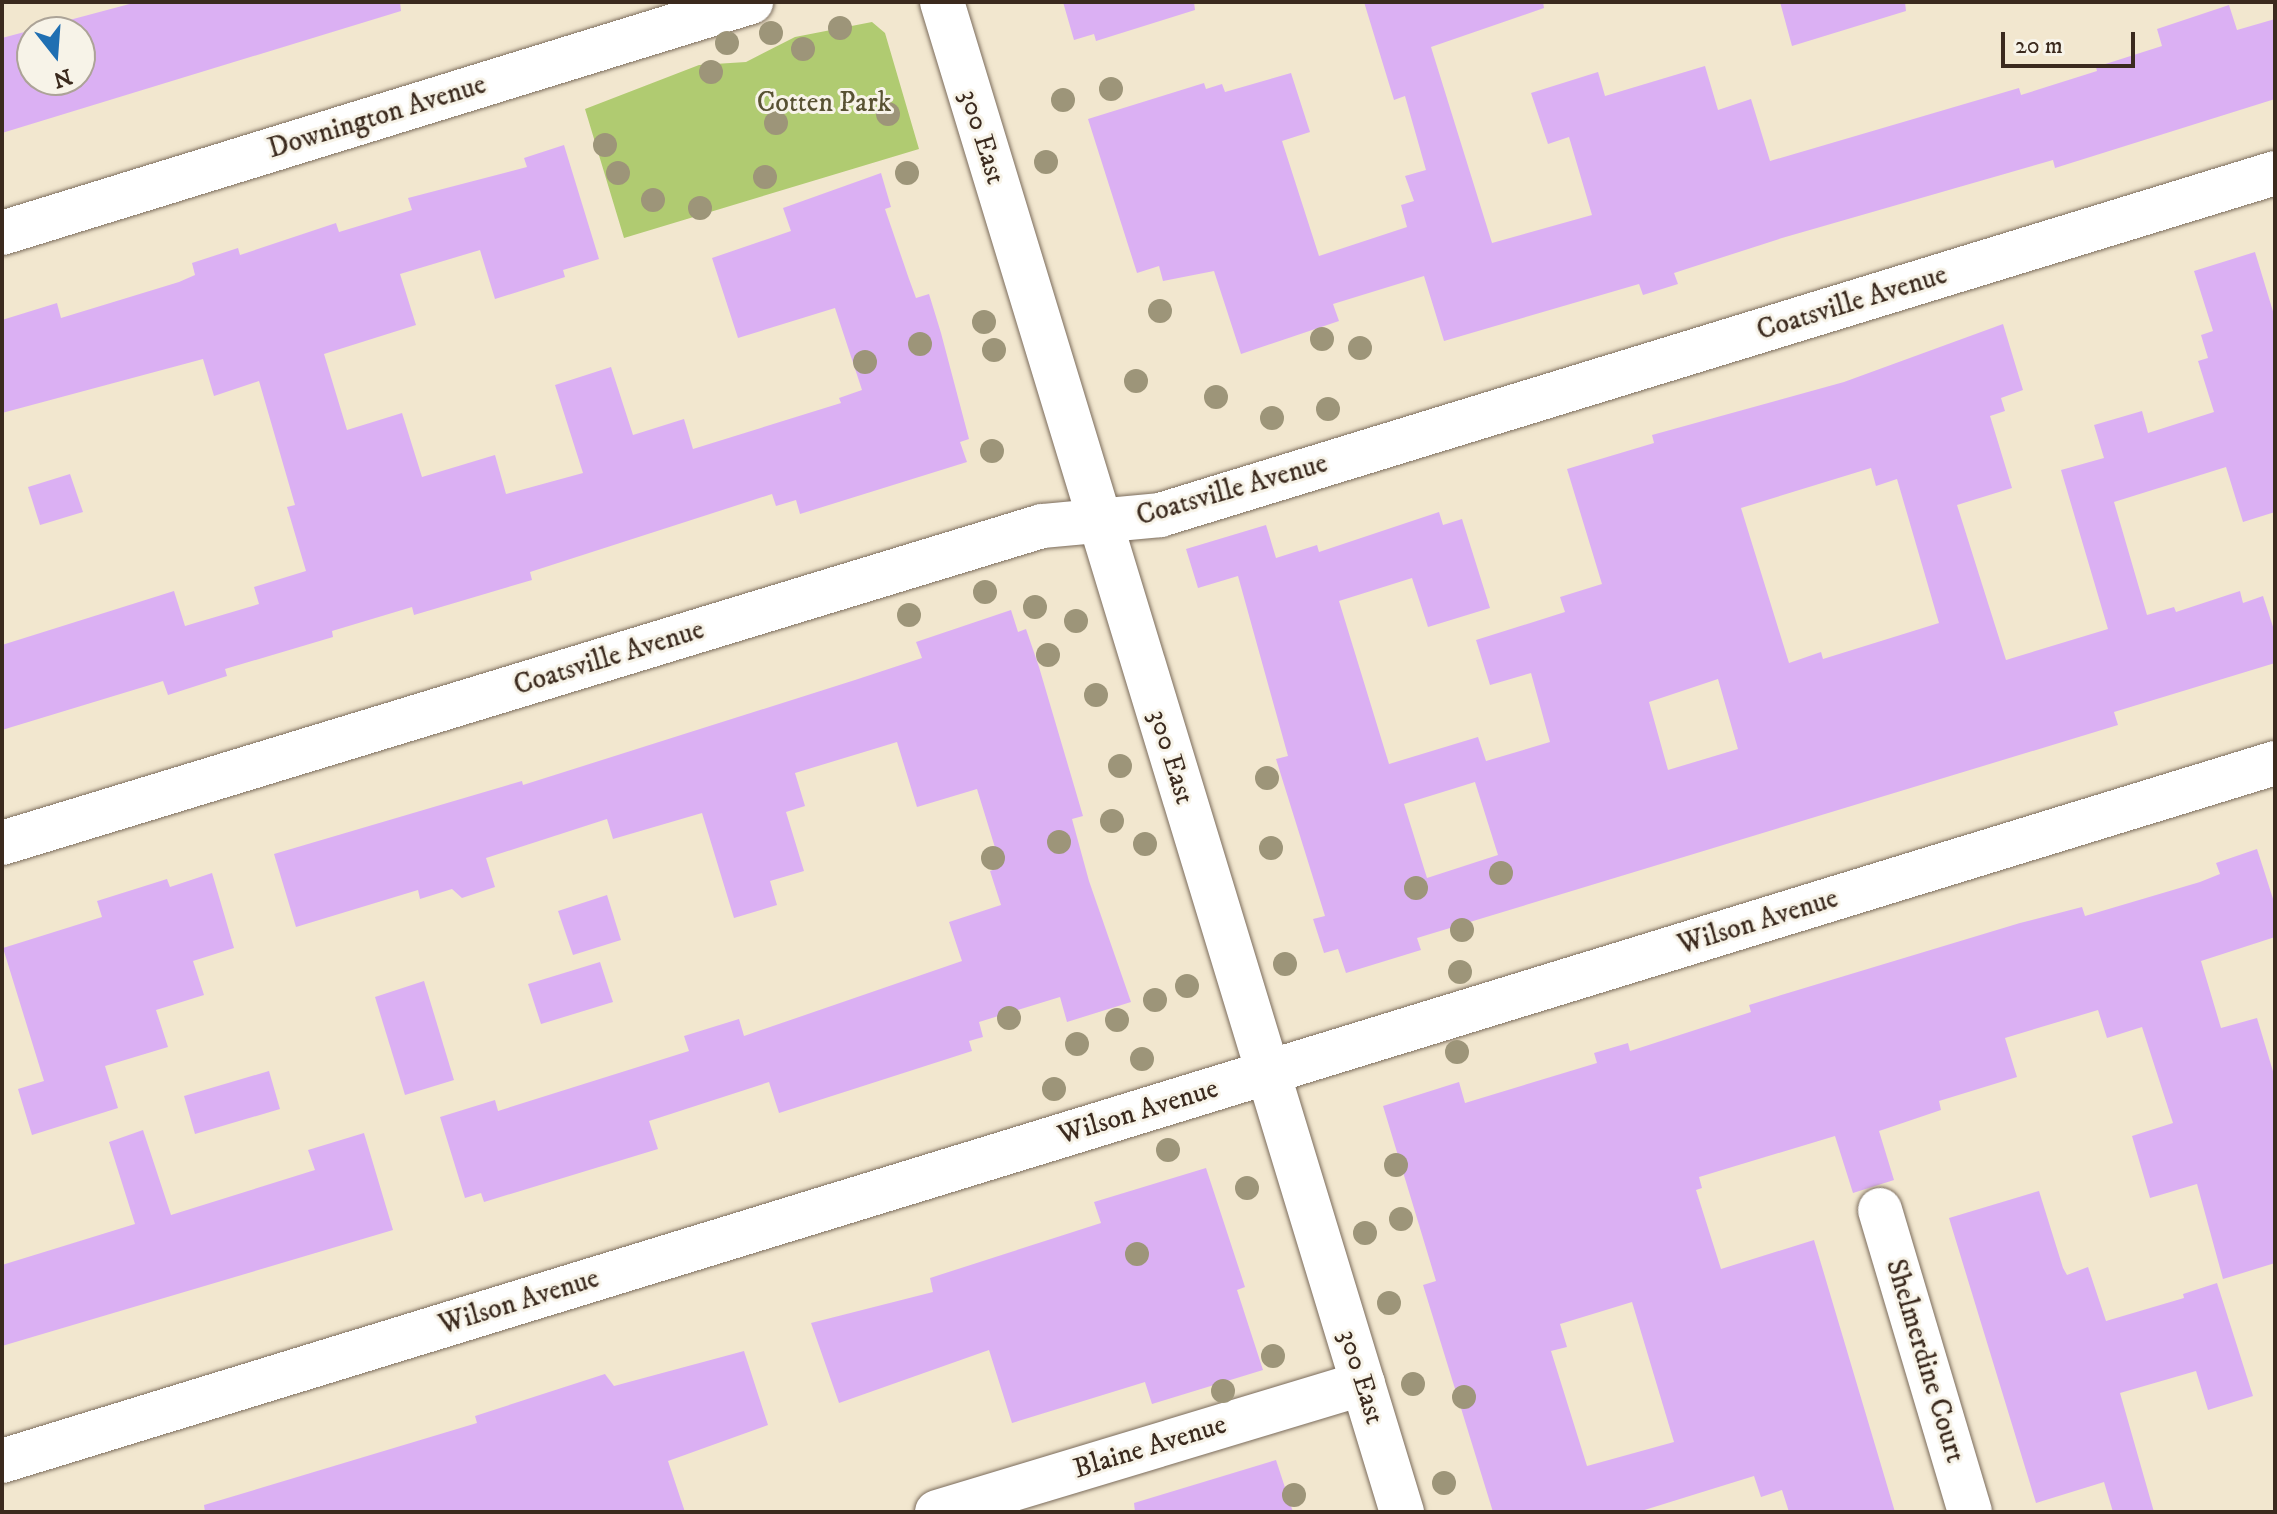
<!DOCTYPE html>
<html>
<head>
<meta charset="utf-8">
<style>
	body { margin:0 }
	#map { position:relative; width:2277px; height:1514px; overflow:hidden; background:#f2e7cf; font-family:"IM FELL DW Pica",serif }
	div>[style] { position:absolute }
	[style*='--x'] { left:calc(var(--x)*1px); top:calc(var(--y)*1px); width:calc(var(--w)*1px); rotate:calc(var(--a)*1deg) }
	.green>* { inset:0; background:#b0cb71 }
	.building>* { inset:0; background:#dbb0f3 }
	.roads { filter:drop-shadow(0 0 2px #7b6c5c) drop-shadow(0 0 2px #7b6c5c) }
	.minor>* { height:44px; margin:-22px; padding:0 22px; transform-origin:22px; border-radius:22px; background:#fff }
	.tertiary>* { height:44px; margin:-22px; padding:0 22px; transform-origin:22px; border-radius:22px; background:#fff }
	.trees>* { width:24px; height:24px; margin:-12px; border-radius:50%; background:#9d9579 }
	span { translate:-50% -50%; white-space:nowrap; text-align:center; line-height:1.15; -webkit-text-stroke:6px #f7f3e8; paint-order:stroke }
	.park-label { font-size:28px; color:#585233 }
	.street-label { font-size:28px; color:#3b2a1e }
	.frame { position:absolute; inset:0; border:4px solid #3b2a1e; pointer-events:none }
	.north { position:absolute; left:16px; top:16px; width:80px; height:80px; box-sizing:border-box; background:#f7f3e8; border:2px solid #aca397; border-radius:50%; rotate:163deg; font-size:22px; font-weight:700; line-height:32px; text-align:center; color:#3b2a1e }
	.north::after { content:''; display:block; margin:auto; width:28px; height:36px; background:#1f6fb2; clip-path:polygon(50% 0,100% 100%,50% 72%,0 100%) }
	.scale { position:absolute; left:2001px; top:32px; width:134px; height:36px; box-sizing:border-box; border:4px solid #3b2a1e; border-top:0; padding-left:10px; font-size:24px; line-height:28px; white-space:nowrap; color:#3b2a1e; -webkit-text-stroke:6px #f7f3e8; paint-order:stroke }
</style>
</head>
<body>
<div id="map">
	<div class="green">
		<div style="clip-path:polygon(872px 22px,885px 33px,919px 149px,624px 238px,585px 109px,699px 65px,746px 62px,795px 37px)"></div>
	</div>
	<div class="building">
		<div style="clip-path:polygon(evenodd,137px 2px,400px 2px,401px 11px,2px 133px,2px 38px,137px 2px,32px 32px,80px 32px,80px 80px,32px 80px,32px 32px)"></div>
		<div style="clip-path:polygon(1063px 2px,1194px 2px,1195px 10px,1096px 41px,1094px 34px,1074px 40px)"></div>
		<div style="clip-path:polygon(1364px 2px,1543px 2px,1544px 8px,1431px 47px,1492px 243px,1592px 215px,1569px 137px,1548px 144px,1531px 93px,1598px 72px,1605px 96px,1705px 66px,1718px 110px,1751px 99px,1770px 161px,2019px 88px,2021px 95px,2097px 71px,2096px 67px,2162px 46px,2157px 29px,2229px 5px,2237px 30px,2275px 19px,2275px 99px,2055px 168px,2053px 160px,1782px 238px,1674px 273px,1678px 284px,1643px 295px,1639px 284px,1444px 341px,1424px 276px,1333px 304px,1339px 321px,1241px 354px,1214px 271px,1163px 281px,1159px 266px,1137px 273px,1088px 119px,1204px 83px,1206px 89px,1222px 84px,1225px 92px,1291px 73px,1310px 132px,1282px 141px,1319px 256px,1407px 227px,1401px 205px,1414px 201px,1405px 176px,1426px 170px,1405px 96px,1394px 100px)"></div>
		<div style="clip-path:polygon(1780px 2px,1905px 2px,1906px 11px,1792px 46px)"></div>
		<div style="clip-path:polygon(564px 145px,599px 259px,563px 270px,565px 277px,495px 299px,480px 250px,400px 274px,416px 325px,324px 354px,347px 430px,402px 413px,422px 477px,495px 455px,506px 494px,583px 473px,555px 385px,611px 367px,633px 435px,684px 419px,693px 449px,841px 403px,839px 398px,862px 390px,835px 308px,738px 338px,712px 258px,791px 231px,783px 208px,881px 173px,891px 207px,885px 209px,909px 279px,916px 298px,929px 294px,941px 333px,969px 439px,960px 442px,967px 462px,800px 514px,796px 500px,776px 506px,772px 494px,530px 572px,532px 580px,414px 615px,412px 607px,332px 631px,333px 637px,225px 669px,227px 676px,168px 695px,163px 681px,2px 730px,2px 645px,174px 591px,185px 626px,259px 604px,254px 587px,306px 571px,287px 507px,295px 505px,259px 381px,214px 396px,203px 359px,2px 413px,2px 320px,57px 303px,61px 318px,179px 282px,195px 275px,192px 263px,238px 248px,240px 255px,336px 223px,339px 232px,412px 210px,408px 198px,527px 167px,524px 158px)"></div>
		<div style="clip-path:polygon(evenodd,2255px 252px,2275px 318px,2275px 512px,2243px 522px,2226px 467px,2114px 502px,2147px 615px,2174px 607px,2176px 612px,2240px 591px,2243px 603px,2263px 596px,2275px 633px,2275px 663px,2114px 712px,2118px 725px,1417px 938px,1421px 950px,1346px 973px,1338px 949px,1324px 953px,1313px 919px,1325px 916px,1276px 759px,1288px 756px,1238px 576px,1198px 588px,1186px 549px,1266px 525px,1276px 558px,1317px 545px,1319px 552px,1439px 512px,1443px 525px,1462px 519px,1490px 608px,1428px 627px,1412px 578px,1339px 601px,1389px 764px,1478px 737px,1486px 761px,1550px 742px,1531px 673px,1490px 685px,1476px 640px,1565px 612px,1560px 597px,1602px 584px,1567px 469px,1654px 443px,1652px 435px,1844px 382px,2003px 324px,2023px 390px,2001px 398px,2005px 411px,1990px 416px,2012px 488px,1957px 505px,2006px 660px,2108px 629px,2061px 470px,2104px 458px,2094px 425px,2142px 411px,2148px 433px,2214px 412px,2198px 361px,2208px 358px,2201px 335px,2213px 331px,2194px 271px,2255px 252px,1871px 468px,1876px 486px,1897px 479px,1939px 623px,1823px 659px,1821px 652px,1789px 663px,1741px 508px,1871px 468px,2255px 252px,1718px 679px,1738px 749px,1668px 770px,1649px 702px,1718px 679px,2255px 252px,1475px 782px,1498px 855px,1427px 878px,1404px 804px,1475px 782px)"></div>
		<div style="clip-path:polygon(70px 474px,83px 512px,40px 525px,28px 487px)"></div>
		<div style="clip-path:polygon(1011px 610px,1018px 632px,1026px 629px,1039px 667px,1083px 816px,1072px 819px,1089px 881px,1131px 1002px,1067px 1022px,1060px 997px,979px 1022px,983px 1037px,969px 1041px,972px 1051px,779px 1113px,769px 1082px,649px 1121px,658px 1149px,484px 1202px,481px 1193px,465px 1198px,440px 1117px,495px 1100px,498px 1111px,689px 1051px,684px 1036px,739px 1019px,744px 1036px,962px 961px,949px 922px,1001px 905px,990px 871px,1001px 867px,977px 789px,917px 807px,897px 742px,795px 773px,805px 806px,786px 812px,804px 871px,770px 881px,777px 905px,734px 918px,702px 813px,613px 839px,607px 819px,486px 858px,495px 887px,462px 898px,452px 889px,420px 899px,418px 890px,296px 927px,274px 854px,522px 781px,523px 785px,855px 680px,922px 658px,916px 642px)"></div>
		<div style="clip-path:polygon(evenodd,2257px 849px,2275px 905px,2275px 937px,2201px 961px,2221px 1028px,2257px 1018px,2275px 1078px,2275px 1263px,2223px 1279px,2197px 1184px,2150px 1198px,2132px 1136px,2173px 1123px,2142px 1027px,2107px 1038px,2098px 1010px,2005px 1038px,2017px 1077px,1939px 1101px,1941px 1110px,1879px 1131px,1894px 1180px,1853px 1193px,1835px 1136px,1699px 1177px,1702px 1188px,1696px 1190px,1721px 1269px,1814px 1240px,1895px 1512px,1789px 1512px,1782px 1490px,1761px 1497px,1754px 1476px,1638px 1512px,1493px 1512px,1423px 1285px,1436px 1281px,1383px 1106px,1459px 1082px,1465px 1103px,1597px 1063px,1594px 1053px,1628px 1043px,1630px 1051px,1751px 1012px,1749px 1005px,1788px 993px,2020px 923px,2082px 907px,2085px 916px,2200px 882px,2220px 874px,2216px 863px,2257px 849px,1632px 1302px,1674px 1442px,1587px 1466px,1551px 1351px,1567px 1347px,1560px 1324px,1632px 1302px)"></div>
		<div style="clip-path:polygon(212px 873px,234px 948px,193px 961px,204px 995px,156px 1010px,168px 1047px,105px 1066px,118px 1108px,32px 1135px,18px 1089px,44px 1081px,3px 948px,102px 917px,97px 901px,167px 879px,170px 887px)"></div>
		<div style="clip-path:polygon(607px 895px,621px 940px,573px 955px,558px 911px)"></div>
		<div style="clip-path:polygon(600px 962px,613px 1002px,541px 1024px,528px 984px)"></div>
		<div style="clip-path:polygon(424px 981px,454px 1080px,405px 1095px,375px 997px)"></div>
		<div style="clip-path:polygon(269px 1071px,280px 1109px,195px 1134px,184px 1096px)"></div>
		<div style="clip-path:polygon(143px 1130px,171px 1215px,315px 1170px,308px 1150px,364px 1133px,393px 1230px,2px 1346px,2px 1265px,135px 1224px,109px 1142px)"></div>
		<div style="clip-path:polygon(1206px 1168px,1245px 1287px,1237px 1290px,1263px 1370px,1152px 1404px,1145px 1382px,1012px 1423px,989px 1350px,839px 1403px,811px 1323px,933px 1292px,930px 1278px,1101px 1223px,1094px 1202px)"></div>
		<div style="clip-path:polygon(2039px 1191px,2063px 1268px,2067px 1275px,2088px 1267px,2106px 1321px,2184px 1298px,2183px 1294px,2217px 1283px,2253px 1396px,2208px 1410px,2196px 1371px,2120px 1393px,2154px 1512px,2113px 1512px,2104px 1482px,2036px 1503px,1949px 1218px)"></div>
		<div style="clip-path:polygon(744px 1351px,768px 1425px,668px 1461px,685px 1512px,205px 1512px,204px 1505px,477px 1423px,475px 1416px,605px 1374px,614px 1386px)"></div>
		<div style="clip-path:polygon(1276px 1460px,1293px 1512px,1135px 1512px,1134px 1503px)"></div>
	</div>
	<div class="roads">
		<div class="minor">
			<div style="--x:2;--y:233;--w:784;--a:-17.14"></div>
			<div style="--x:2;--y:843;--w:1087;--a:-16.95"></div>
			<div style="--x:1042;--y:526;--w:119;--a:-5.3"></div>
			<div style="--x:1160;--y:515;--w:1166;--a:-17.05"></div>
			<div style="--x:1880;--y:1210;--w:315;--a:73.4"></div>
			<div style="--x:2;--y:1461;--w:2378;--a:-17.07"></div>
			<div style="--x:937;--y:1512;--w:445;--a:-16.8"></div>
		</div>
		<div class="tertiary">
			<div style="--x:942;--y:2;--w:1579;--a:73.06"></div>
		</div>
	</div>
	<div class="trees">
		<div style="left:840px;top:28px"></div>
		<div style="left:771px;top:33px"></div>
		<div style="left:727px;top:43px"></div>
		<div style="left:803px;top:49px"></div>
		<div style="left:711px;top:72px"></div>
		<div style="left:1111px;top:89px"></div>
		<div style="left:1063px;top:100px"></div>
		<div style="left:888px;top:114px"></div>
		<div style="left:776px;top:123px"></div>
		<div style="left:605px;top:145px"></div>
		<div style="left:1046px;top:162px"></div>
		<div style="left:618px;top:173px"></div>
		<div style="left:907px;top:173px"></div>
		<div style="left:765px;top:177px"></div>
		<div style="left:653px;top:200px"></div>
		<div style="left:700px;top:208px"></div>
		<div style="left:1160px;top:311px"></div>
		<div style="left:984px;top:322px"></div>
		<div style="left:1322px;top:339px"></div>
		<div style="left:920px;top:344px"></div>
		<div style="left:1360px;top:348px"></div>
		<div style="left:994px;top:350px"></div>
		<div style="left:865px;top:362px"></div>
		<div style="left:1136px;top:381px"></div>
		<div style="left:1216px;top:397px"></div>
		<div style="left:1328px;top:409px"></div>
		<div style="left:1272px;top:418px"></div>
		<div style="left:992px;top:451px"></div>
		<div style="left:985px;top:592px"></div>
		<div style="left:1035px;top:607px"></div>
		<div style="left:909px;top:615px"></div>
		<div style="left:1076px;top:621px"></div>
		<div style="left:1048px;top:655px"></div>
		<div style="left:1096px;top:695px"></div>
		<div style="left:1120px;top:766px"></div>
		<div style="left:1267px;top:778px"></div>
		<div style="left:1112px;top:821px"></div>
		<div style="left:1059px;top:842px"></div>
		<div style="left:1145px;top:844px"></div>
		<div style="left:1271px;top:848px"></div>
		<div style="left:993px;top:858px"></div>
		<div style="left:1501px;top:873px"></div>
		<div style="left:1416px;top:888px"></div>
		<div style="left:1462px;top:930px"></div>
		<div style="left:1285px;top:964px"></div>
		<div style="left:1460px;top:972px"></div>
		<div style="left:1187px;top:986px"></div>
		<div style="left:1155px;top:1000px"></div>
		<div style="left:1009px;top:1018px"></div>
		<div style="left:1117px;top:1020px"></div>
		<div style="left:1077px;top:1044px"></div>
		<div style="left:1457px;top:1052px"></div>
		<div style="left:1142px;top:1059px"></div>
		<div style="left:1054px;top:1089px"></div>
		<div style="left:1168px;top:1150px"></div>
		<div style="left:1396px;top:1165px"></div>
		<div style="left:1247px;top:1188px"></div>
		<div style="left:1401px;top:1219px"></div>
		<div style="left:1365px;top:1233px"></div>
		<div style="left:1137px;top:1254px"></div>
		<div style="left:1389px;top:1303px"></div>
		<div style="left:1273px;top:1356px"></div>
		<div style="left:1413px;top:1384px"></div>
		<div style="left:1223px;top:1391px"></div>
		<div style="left:1464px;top:1397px"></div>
		<div style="left:1444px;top:1483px"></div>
		<div style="left:1294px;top:1495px"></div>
	</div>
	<div class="park-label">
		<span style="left:824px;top:103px">Cotten Park</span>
	</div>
	<div class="street-label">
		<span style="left:377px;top:117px;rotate:-17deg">Downington Avenue</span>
		<span style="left:982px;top:137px;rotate:73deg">300 East</span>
		<span style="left:1852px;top:303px;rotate:-17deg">Coatsville Avenue</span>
		<span style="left:1232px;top:490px;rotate:-16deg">Coatsville Avenue</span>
		<span style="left:609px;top:658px;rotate:-17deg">Coatsville Avenue</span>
		<span style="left:1171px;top:757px;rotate:73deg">300 East</span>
		<span style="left:1758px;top:922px;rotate:-17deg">Wilson Avenue</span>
		<span style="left:1138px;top:1112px;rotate:-17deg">Wilson Avenue</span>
		<span style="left:519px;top:1302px;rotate:-17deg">Wilson Avenue</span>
		<span style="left:1925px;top:1361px;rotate:73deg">Shelmerdine Court</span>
		<span style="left:1361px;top:1377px;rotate:73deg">300 East</span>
		<span style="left:1150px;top:1447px;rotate:-17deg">Blaine Avenue</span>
	</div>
	<div class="frame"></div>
	<div class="north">N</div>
	<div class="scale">20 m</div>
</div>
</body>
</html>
